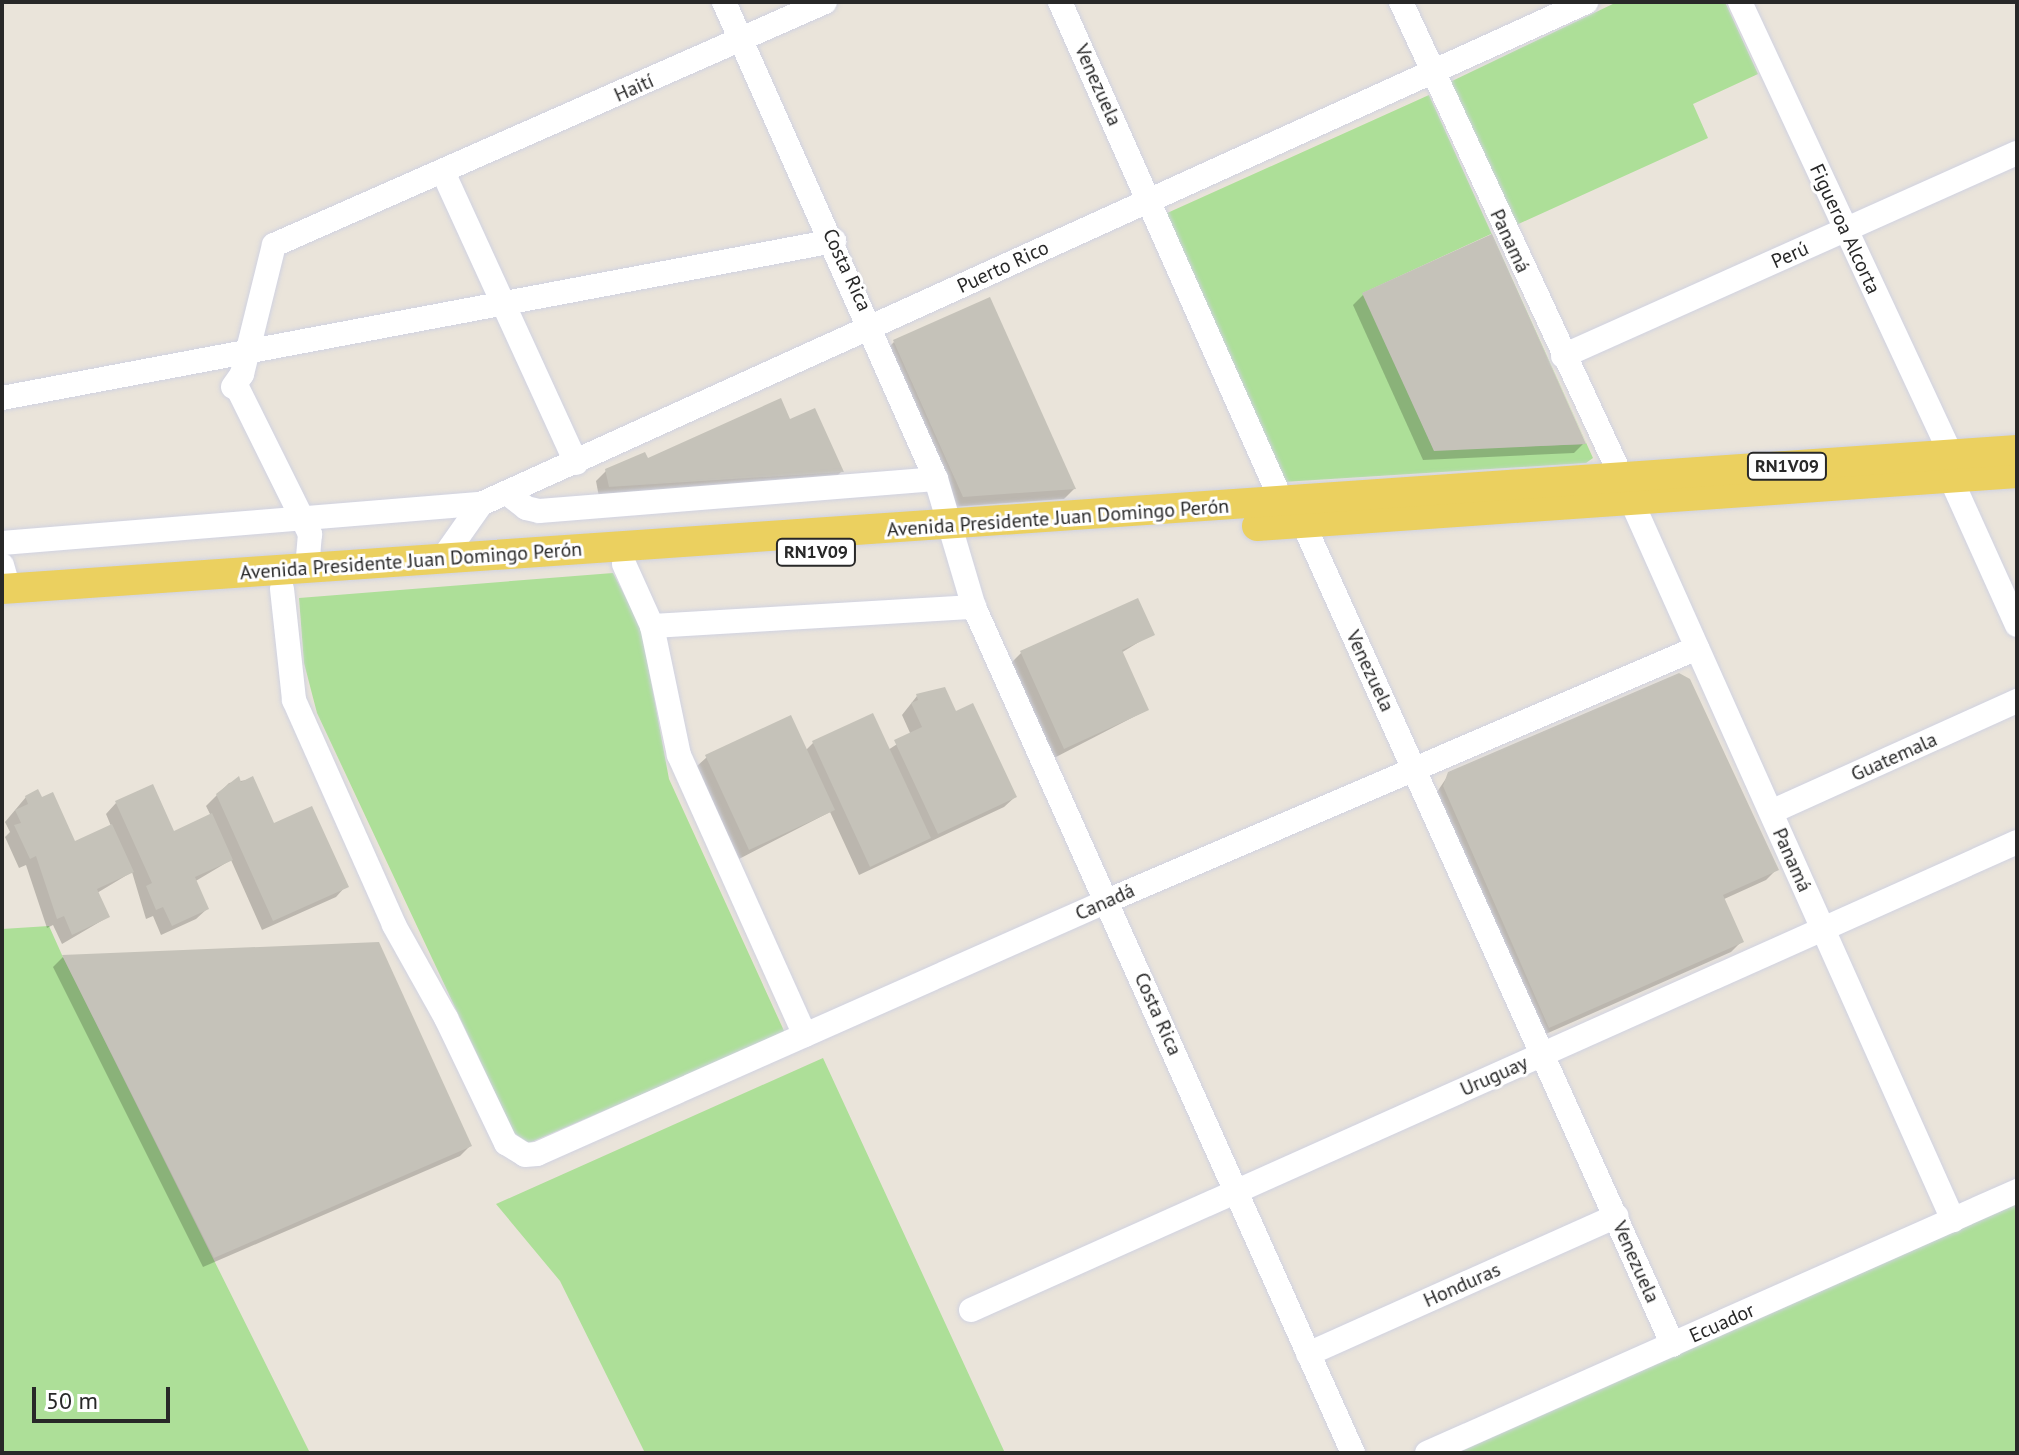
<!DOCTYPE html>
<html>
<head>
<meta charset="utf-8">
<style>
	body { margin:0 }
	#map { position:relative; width:2019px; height:1455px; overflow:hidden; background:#eae4da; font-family:"PT Sans",sans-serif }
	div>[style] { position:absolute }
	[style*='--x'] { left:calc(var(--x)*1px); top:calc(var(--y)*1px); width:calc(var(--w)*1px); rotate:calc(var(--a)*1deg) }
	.green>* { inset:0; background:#addf98 }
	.shadow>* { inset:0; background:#0003 }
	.building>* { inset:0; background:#c5c2b9 }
	.roads { filter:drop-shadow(0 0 2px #d0d2e1) drop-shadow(0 0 2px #d0d2e1) }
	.minor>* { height:24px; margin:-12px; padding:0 12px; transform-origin:12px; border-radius:12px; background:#fff }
	.major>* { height:30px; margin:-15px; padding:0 15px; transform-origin:15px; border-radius:15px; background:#ebd05f }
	span { translate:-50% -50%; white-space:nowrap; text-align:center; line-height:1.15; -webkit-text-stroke:6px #fff; paint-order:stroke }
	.shield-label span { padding:2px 6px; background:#fff; border:2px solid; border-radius:6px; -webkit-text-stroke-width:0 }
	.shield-label { font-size:18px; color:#282828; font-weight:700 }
	.street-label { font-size:20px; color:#282828 }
	.frame { position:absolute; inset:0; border:4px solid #282828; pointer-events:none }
	.scale { position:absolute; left:32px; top:1387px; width:138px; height:36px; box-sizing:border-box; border:4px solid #282828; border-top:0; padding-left:10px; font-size:24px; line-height:28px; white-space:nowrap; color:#282828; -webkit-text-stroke:6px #fff; paint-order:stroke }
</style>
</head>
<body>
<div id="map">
	<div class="green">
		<div style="clip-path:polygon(1617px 2px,1725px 2px,1758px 74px,1693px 104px,1708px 138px,1514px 226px,1450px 82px)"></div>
		<div style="clip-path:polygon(evenodd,1429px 95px,1593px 458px,1586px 463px,1283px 482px,1165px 214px,1429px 95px,1491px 234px,1586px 443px,1585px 444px,1434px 450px,1363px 293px,1491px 234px)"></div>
		<div style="clip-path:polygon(613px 573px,641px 627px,669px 779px,785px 1033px,529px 1143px,514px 1133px,317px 713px,304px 663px,299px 598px)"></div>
		<div style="clip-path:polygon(49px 926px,62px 955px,310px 1453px,2px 1453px,2px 929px)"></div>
		<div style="clip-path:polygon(823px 1058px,1005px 1453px,645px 1453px,560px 1281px,496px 1204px)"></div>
		<div style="clip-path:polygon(2017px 1204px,2017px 1453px,1457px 1453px)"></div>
	</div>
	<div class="shadow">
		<div style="clip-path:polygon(1364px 294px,1584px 443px,1574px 453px,1423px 460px,1353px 305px)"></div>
		<div style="clip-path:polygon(894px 342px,1074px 489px,1064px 499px,953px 507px,884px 352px)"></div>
		<div style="clip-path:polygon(647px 460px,841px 472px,831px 482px,599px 497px,596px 481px,606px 471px)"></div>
		<div style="clip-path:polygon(1152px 634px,1121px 653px,1147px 710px,1054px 758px,1011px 663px,1021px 653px)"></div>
		<div style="clip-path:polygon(917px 696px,955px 713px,1015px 797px,1004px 807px,859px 875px,830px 812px,739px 859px,696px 767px,707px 757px,805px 751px,813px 743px,888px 750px,911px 735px,902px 715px)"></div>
		<div style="clip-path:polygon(1449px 774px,1776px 870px,1766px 880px,1722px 900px,1741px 942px,1731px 952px,1539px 1037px,1433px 798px)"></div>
		<div style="clip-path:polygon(252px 779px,273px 826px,346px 886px,336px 897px,262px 930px,231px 860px,194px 882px,207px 909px,196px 919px,161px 935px,153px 916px,146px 919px,132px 872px,97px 893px,108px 917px,62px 944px,53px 925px,47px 928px,26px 865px,19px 868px,5px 837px,10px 832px,5px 822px,26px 797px,74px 843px,111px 826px,106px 814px,116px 803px,173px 833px,211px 816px,206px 806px,229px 783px)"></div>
		<div style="clip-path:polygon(63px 957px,470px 1146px,460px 1156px,203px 1267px,53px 967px)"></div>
	</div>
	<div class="building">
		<div style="clip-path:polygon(1492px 234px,1586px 444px,1434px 451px,1362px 293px)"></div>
		<div style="clip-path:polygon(990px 297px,1076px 489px,963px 497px,893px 340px)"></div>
		<div style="clip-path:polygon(781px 398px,790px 419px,815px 408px,844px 472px,609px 487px,605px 469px,645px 452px,648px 458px)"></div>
		<div style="clip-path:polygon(1138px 598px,1155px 635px,1122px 650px,1149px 710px,1064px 749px,1020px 651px)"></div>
		<div style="clip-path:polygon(1679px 673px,1690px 679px,1779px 870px,1723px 895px,1744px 942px,1549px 1028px,1443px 786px,1448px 772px)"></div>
		<div style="clip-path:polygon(945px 687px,956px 711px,973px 703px,1017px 797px,938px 834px,894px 740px,922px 727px,911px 703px,918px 700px,916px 694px)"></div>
		<div style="clip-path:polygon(873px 713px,931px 838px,870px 867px,812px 741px)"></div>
		<div style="clip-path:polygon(791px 715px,835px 810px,749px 850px,705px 755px)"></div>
		<div style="clip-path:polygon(239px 776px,241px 782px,253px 776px,274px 823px,312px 806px,349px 887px,273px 921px,216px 794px)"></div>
		<div style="clip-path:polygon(153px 784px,174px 831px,212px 813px,233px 860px,195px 877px,209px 909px,172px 926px,163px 907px,156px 910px,146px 886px,152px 883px,115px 801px)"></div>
		<div style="clip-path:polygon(38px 789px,42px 797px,53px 792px,75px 841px,112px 824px,134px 872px,97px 889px,110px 917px,72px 935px,64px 916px,57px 919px,36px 856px,30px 859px,14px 825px,21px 823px,15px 810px,28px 804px,25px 796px)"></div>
		<div style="clip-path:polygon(379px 942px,472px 1146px,214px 1258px,62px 955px)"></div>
	</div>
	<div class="roads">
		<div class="minor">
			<div style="--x:724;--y:2;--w:522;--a:66.04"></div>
			<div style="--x:936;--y:479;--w:134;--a:73.5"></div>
			<div style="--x:974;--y:607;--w:927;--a:65.87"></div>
			<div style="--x:1060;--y:2;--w:549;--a:66.05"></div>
			<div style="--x:1283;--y:504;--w:28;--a:44"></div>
			<div style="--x:1303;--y:523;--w:901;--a:65.77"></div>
			<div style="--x:1401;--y:2;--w:525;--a:65.1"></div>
			<div style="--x:1740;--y:2;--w:500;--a:65"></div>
			<div style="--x:443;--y:172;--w:320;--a:65.4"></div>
			<div style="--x:1563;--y:356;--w:497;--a:-24.1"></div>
			<div style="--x:233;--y:387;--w:16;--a:-55"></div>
			<div style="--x:242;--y:374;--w:133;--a:-76.1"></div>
			<div style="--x:274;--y:245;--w:602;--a:-23.8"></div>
			<div style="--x:239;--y:391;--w:160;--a:63.6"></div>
			<div style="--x:310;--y:534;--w:34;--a:95"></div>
			<div style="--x:2;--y:398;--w:847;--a:-10.69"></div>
			<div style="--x:1951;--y:479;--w:160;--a:65.7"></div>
			<div style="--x:507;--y:493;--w:24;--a:38"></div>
			<div style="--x:526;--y:508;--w:13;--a:13"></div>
			<div style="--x:539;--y:511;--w:398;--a:-4.6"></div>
			<div style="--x:1631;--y:500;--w:789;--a:65.9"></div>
			<div style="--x:2;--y:543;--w:481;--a:-4.7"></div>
			<div style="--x:443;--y:558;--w:66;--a:-54.9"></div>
			<div style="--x:481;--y:504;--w:1214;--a:-24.43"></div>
			<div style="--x:624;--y:564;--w:68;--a:65.7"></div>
			<div style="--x:652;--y:626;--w:132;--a:78.2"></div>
			<div style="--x:679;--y:755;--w:307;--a:65.8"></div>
			<div style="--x:2;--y:565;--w:25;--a:74"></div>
			<div style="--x:282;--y:589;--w:112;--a:83.8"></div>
			<div style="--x:294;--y:700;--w:246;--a:66"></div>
			<div style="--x:394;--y:925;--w:107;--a:60.8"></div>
			<div style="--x:446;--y:1018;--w:139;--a:64.4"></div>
			<div style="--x:506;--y:1143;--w:22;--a:32"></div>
			<div style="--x:525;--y:1155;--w:12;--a:-5"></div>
			<div style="--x:537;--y:1154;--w:624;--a:-23.93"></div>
			<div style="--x:1107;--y:901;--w:642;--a:-23.21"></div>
			<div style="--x:652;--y:626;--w:323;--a:-3.4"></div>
			<div style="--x:1771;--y:812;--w:270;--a:-24.3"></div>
			<div style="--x:971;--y:1310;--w:1146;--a:-24.1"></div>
			<div style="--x:1308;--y:1354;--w:338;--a:-24.1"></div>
			<div style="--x:1427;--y:1453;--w:646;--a:-23.94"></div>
		</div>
		<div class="major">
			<div style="--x:1257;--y:526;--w:762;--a:-3.99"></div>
			<div style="--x:2;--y:589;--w:2020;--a:-3.95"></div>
		</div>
	</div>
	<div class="shield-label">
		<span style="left:1787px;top:466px">RN1V09</span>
		<span style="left:816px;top:552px">RN1V09</span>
	</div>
	<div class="street-label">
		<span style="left:1098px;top:85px;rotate:66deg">Venezuela</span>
		<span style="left:634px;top:88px;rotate:-24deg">Haití</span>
		<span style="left:1845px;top:229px;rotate:65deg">Figueroa Alcorta</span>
		<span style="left:1510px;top:241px;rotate:65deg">Panamá</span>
		<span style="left:1790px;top:255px;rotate:-24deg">Perú</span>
		<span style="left:1003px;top:267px;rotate:-25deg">Puerto Rico</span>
		<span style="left:847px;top:270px;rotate:65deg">Costa Rica</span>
		<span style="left:1058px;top:518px;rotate:-4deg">Avenida Presidente Juan Domingo Perón</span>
		<span style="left:411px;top:561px;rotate:-4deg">Avenida Presidente Juan Domingo Perón</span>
		<span style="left:1370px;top:671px;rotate:65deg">Venezuela</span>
		<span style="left:1894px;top:757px;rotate:-24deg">Guatemala</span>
		<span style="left:1792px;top:860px;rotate:66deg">Panamá</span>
		<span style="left:1105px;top:902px;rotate:-24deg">Canadá</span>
		<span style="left:1158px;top:1014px;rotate:66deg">Costa Rica</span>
		<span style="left:1494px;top:1076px;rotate:-24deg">Uruguay</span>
		<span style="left:1636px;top:1262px;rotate:66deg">Venezuela</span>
		<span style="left:1462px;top:1285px;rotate:-24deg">Honduras</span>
		<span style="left:1722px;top:1323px;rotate:-24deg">Ecuador</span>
	</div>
	<div class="frame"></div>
	<div class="scale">50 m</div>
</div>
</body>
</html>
